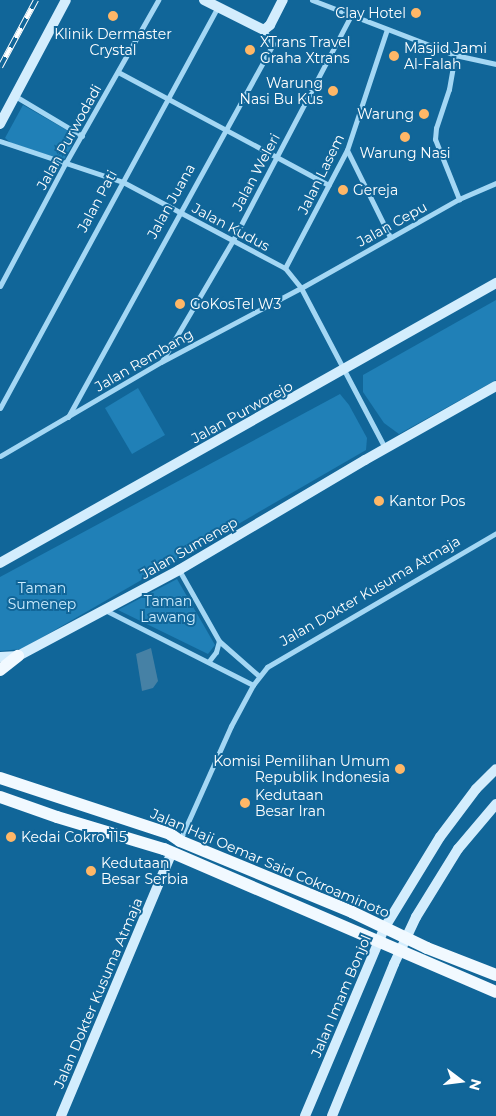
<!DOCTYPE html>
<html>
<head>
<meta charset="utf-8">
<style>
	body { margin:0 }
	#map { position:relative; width:496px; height:1116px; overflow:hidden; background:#169; font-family:Montserrat,sans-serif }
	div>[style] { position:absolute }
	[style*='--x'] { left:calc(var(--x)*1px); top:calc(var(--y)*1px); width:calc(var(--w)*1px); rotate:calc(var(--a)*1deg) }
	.green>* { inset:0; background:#2080b7 }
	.water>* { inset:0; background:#4681a5 }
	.street>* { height:5px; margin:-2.5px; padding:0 2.5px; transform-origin:2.5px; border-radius:2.5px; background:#a4d7f4 }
	.secondary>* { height:10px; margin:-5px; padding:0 5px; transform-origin:5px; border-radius:5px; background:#d3edfd }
	.primary>* { height:12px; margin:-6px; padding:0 6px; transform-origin:6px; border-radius:6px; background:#f1f9ff }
	.rail>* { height:5.5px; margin-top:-2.75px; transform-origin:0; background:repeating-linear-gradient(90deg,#169 0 11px,#fff 0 22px); box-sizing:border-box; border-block:1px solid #fff }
	.dots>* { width:14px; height:14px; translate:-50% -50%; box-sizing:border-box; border:2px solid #169; border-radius:50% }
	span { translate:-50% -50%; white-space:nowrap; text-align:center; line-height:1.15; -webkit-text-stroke:4px #169; paint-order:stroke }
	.poi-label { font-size:14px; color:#fff }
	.right { translate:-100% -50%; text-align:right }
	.left { translate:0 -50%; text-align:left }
	.street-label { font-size:14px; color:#fff }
	.park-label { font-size:14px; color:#ccecfe }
	.north { position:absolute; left:436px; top:1056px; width:50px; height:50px; -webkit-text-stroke:4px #169; paint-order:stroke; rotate:105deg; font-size:14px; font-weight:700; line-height:20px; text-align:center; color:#fff }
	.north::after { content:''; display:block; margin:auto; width:18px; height:22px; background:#fff; clip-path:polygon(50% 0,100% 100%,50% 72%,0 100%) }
</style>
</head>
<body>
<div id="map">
	<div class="green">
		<div style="clip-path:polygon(23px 105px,77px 136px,64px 160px,11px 143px,5px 138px)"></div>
		<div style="clip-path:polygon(496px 300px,496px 380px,399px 434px,384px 423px,363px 392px,363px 375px)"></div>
		<div style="clip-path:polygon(138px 388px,165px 435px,132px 454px,105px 408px)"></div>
		<div style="clip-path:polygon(340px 394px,349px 405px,367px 438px,366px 450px,22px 649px,0 651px,0 577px)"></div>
		<div style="clip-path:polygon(177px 579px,215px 645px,208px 654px,118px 610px)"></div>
	</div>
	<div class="water">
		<div style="clip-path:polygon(151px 648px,158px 681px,153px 688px,142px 691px,136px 654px)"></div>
	</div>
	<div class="street">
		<div style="--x:312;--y:0;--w:153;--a:21"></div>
		<div style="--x:455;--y:55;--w:42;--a:12.4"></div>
		<div style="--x:455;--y:55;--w:35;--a:100"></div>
		<div style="--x:449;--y:89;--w:41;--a:108.4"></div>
		<div style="--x:436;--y:128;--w:11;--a:95"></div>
		<div style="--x:435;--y:139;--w:65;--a:68.2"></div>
		<div style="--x:118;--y:72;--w:239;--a:28.2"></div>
		<div style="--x:15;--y:96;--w:78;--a:30.8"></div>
		<div style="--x:0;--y:141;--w:130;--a:18.4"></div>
		<div style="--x:123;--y:182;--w:183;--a:28"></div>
		<div style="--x:285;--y:268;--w:26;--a:51"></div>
		<div style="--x:301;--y:288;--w:181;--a:62.3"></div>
		<div style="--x:347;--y:150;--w:97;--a:63.7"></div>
		<div style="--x:285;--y:268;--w:133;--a:-62.3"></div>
		<div style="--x:347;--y:150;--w:127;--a:-71.7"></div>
		<div style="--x:0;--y:286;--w:138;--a:-62"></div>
		<div style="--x:65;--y:164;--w:189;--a:-60.4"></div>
		<div style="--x:162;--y:361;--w:140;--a:-59.6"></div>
		<div style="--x:233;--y:240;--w:254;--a:-62.3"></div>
		<div style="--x:0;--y:408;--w:455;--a:-61.5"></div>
		<div style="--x:68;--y:417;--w:426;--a:-61.2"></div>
		<div style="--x:273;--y:44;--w:17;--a:-123"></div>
		<div style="--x:0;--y:456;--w:186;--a:-30.3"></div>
		<div style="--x:161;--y:362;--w:158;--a:-27.9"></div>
		<div style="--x:301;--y:288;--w:181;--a:-29.4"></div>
		<div style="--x:459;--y:199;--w:40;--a:-23.4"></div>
		<div style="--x:179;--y:570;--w:81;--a:60.6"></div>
		<div style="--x:219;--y:641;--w:53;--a:41.2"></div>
		<div style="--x:105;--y:610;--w:166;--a:26.9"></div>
		<div style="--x:209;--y:661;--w:11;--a:-52"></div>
		<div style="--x:216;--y:652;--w:11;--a:-75"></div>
		<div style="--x:180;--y:840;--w:125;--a:-65.9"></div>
		<div style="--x:231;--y:726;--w:47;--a:-61.8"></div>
		<div style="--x:253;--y:685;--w:23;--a:-52"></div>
		<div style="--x:267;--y:667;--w:265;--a:-30.3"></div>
	</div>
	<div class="secondary">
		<div style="--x:204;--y:0;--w:67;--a:26.6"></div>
		<div style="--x:264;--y:30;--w:8;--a:-40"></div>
		<div style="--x:270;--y:25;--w:28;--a:-63"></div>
		<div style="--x:0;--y:124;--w:140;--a:-62"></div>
		<div style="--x:0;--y:563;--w:570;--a:-29.45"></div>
		<div style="--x:0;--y:657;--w:18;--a:-3"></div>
		<div style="--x:18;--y:656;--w:183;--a:-28.1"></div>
		<div style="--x:179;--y:570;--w:216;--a:-30.6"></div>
		<div style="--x:365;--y:460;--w:150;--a:-29.5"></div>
		<div style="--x:61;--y:1116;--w:286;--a:-67.2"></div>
		<div style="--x:305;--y:1116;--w:205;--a:-67.1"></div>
		<div style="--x:385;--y:927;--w:105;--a:-58.6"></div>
		<div style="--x:440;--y:837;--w:60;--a:-53.1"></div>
		<div style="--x:476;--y:789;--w:28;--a:-45"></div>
		<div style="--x:332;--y:1116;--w:164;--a:-67.8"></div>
		<div style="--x:394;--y:964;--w:52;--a:-64.9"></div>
		<div style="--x:416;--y:917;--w:80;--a:-58.3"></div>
		<div style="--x:458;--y:849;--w:59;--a:-49.8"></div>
	</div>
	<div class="primary">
		<div style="--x:0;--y:670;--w:23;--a:-38"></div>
		<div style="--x:0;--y:778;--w:179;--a:18.2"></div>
		<div style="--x:170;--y:834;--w:12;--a:35"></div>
		<div style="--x:180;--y:841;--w:186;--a:22.4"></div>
		<div style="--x:352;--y:912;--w:83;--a:25.6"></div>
		<div style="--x:427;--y:948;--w:74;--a:21.4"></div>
		<div style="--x:0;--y:797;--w:60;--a:19.3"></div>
		<div style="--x:57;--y:817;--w:112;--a:16.7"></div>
		<div style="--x:164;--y:849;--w:361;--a:23.3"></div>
	</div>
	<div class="rail">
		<div style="--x:0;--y:67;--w:76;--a:-61.8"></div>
	</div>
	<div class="dots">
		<div style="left:416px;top:13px;background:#ffb767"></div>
		<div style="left:113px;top:16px;background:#ffb767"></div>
		<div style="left:250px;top:50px;background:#ffb767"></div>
		<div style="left:394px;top:56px;background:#ffb767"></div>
		<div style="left:333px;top:91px;background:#ffb767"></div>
		<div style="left:424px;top:114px;background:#ffb767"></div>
		<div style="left:405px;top:137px;background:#ffb767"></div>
		<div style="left:343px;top:190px;background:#ffb767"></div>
		<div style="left:180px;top:304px;background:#ffb767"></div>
		<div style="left:379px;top:501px;background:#ffb767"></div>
		<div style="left:400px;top:769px;background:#ffb767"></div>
		<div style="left:245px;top:803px;background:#ffb767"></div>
		<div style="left:11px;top:837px;background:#ffb767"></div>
		<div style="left:91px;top:871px;background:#ffb767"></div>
	</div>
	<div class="poi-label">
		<span class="right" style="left:406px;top:13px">Clay Hotel</span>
		<span style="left:113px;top:42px">Klinik Dermaster<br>Crystal</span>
		<span class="left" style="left:260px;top:50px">XTrans Travel<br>Graha Xtrans</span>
		<span class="left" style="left:404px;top:56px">Masjid Jami<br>Al-Falah</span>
		<span class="right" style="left:323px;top:91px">Warung<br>Nasi Bu Kus</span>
		<span class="right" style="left:414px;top:114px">Warung</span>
		<span style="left:405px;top:153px">Warung Nasi</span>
		<span class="left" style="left:353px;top:190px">Gereja</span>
		<span class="left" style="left:190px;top:304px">GoKosTel W3</span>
		<span class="left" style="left:389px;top:501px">Kantor Pos</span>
		<span class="right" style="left:390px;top:769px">Komisi Pemilihan Umum<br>Republik Indonesia</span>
		<span class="left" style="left:255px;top:803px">Kedutaan<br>Besar Iran</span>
		<span class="left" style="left:21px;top:837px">Kedai Cokro 115</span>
		<span class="left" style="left:101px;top:871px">Kedutaan<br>Besar Serbia</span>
	</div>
	<div class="street-label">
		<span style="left:69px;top:137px;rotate:-61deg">Jalan Purwodadi</span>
		<span style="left:256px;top:172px;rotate:-62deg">Jalan Weleri</span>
		<span style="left:321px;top:174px;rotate:-64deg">Jalan Lasem</span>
		<span style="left:97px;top:201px;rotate:-62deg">Jalan Pati</span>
		<span style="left:171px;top:201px;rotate:-61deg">Jalan Juana</span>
		<span style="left:392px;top:224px;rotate:-29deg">Jalan Cepu</span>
		<span style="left:231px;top:227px;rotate:28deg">Jalan Kudus</span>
		<span style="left:144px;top:360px;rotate:-30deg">Jalan Rembang</span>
		<span style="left:242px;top:412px;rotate:-29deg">Jalan Purworejo</span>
		<span style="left:189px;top:548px;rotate:-30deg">Jalan Sumenep</span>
		<span style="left:370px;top:591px;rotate:-30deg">Jalan Dokter Kusuma Atmaja</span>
		<span style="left:270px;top:863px;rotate:23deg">Jalan Haji Oemar Said Cokroaminoto</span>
		<span style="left:98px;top:993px;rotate:-67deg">Jalan Dokter Kusuma Atmaja</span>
		<span style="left:341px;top:996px;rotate:-67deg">Jalan Imam Bonjol</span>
	</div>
	<div class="park-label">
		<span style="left:42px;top:596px">Taman<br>Sumenep</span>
		<span style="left:168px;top:609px">Taman<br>Lawang</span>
	</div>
	<div class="north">N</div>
</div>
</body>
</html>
